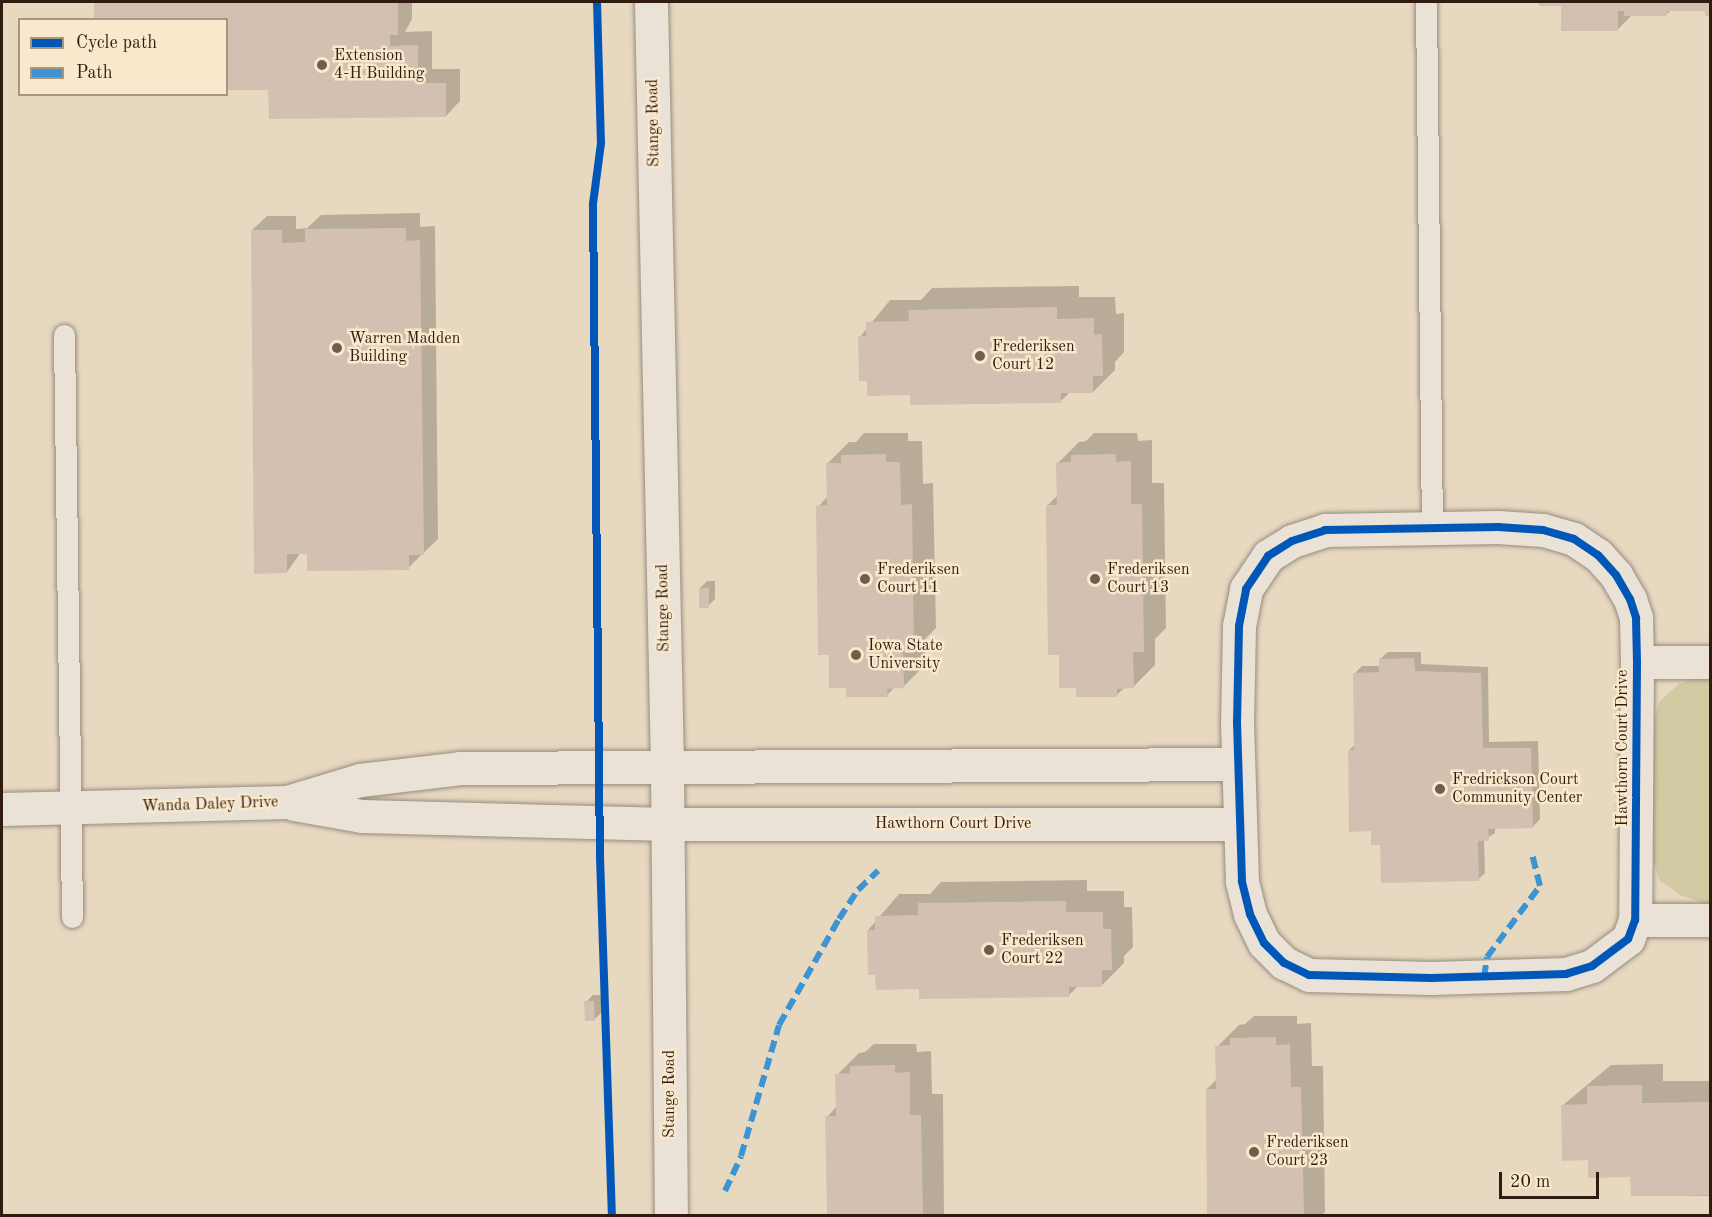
<!DOCTYPE html>
<html>
<head>
<meta charset="utf-8">
<style>
	body { margin:0 }
	#map { position:relative; width:1712px; height:1217px; overflow:hidden; background:#e7d8c0; font-family:"Old Standard TT",serif }
	div>[style] { position:absolute }
	[style*='--x'] { left:calc(var(--x)*1px); top:calc(var(--y)*1px); width:calc(var(--w)*1px); rotate:calc(var(--a)*1deg) }
	.green>* { inset:0; background:#d2caa2 }
	.shadow>* { inset:0; background:#0003 }
	.building>* { inset:0; background:#d4c0b0 }
	.roads { filter:drop-shadow(0 0 2px #978c7d) drop-shadow(0 0 2px #978c7d) }
	.service>* { height:21px; margin:-10.5px; padding:0 10.5px; transform-origin:10.5px; border-radius:10.5px; background:#eae2d7 }
	.minor>* { height:33px; margin:-16.5px; padding:0 16.5px; transform-origin:16.5px; border-radius:16.5px; background:#eae2d7 }
	.secondary>* { height:33px; margin:-16.5px; padding:0 16.5px; transform-origin:16.5px; border-radius:16.5px; background:#eae2d7 }
	.quiet>* { height:6px; margin-top:-3px; transform-origin:0; background:repeating-linear-gradient(90deg,#3d94d3 0 12px,transparent 0 18px) }
	.cycleway>* { height:8px; margin:-4px; padding:0 4px; transform-origin:4px; border-radius:4px; background:#0057b8 }
	.dots>* { width:16px; height:16px; translate:-50% -50%; box-sizing:border-box; border:3px solid #f9e8cc; border-radius:50% }
	span { translate:-50% -50%; white-space:nowrap; text-align:center; line-height:1.15; -webkit-text-stroke:5px #f9e8cc; paint-order:stroke }
	.poi-label { font-size:16px; color:#311b11 }
	.left { translate:0 -50%; text-align:left }
	.street-label { font-size:16px; color:#311b11 }
	.frame { position:absolute; inset:0; border:3px solid #311b11; pointer-events:none }
	.legend { position:absolute; left:18px; top:18px; width:210px; height:78px; box-sizing:border-box; background:#f9e8cc; border:2px solid #a99681; margin:0; padding:8px 10px; list-style:none; font-size:18px; color:#311b11 }
	.legend li { display:flex; align-items:center; gap:12px; height:30px }
	.legend b { width:30px; border:2px solid #a99681 }
	.scale { position:absolute; left:1499px; top:1172px; width:100px; height:27px; box-sizing:border-box; border:3px solid #311b11; border-top:0; padding-left:8px; font-size:18px; line-height:21px; white-space:nowrap; color:#311b11; -webkit-text-stroke:4px #f9e8cc; paint-order:stroke }
</style>
</head>
<body>
<div id="map">
	<div class="green">
		<div style="clip-path:polygon(1703px 676px,1710px 676px,1710px 905px,1680px 895px,1660px 881px,1651px 853px,1652px 727px,1660px 701px,1679px 684px)"></div>
	</div>
	<div class="shadow">
		<div style="clip-path:polygon(96px 2px,412px 2px,412px 19px,405px 32px,432px 31px,432px 69px,460px 69px,460px 101px,446px 116px,270px 89px,226px 20px,96px 20px)"></div>
		<div style="clip-path:polygon(1540px 2px,1710px 2px,1710px 14px,1706px 15px,1706px 10px,1671px 10px,1667px 14px,1632px 15px,1617px 30px,1563px 5px,1540px 5px)"></div>
		<div style="clip-path:polygon(420px 213px,420px 227px,435px 226px,438px 539px,408px 568px,301px 552px,287px 572px,252px 230px,267px 216px,296px 216px,296px 229px,307px 228px,321px 215px)"></div>
		<div style="clip-path:polygon(1079px 286px,1079px 297px,1115px 297px,1116px 314px,1124px 313px,1124px 352px,1115px 362px,1115px 370px,1093px 392px,1070px 392px,1060px 402px,912px 394px,868px 379px,860px 337px,890px 300px,921px 300px,932px 288px)"></div>
		<div style="clip-path:polygon(864px 433px,908px 433px,908px 441px,922px 441px,923px 484px,933px 483px,936px 628px,925px 639px,925px 665px,903px 687px,895px 687px,887px 695px,847px 686px,830px 654px,818px 507px,828px 496px,827px 464px,849px 442px,856px 442px)"></div>
		<div style="clip-path:polygon(1094px 433px,1137px 433px,1138px 441px,1152px 440px,1152px 483px,1164px 483px,1166px 628px,1155px 639px,1155px 665px,1133px 687px,1125px 687px,1117px 695px,1060px 654px,1047px 506px,1058px 495px,1057px 464px,1079px 442px,1086px 441px)"></div>
		<div style="clip-path:polygon(707px 581px,715px 581px,715px 599px,708px 606px,700px 588px)"></div>
		<div style="clip-path:polygon(1388px 652px,1421px 652px,1421px 664px,1488px 667px,1489px 742px,1538px 741px,1540px 819px,1533px 827px,1495px 827px,1495px 833px,1484px 840px,1485px 873px,1478px 880px,1382px 843px,1372px 830px,1349px 750px,1356px 744px,1355px 673px,1362px 666px,1381px 666px,1380px 659px)"></div>
		<div style="clip-path:polygon(1087px 880px,1087px 891px,1124px 891px,1124px 907px,1132px 907px,1133px 947px,1124px 956px,1124px 963px,1102px 985px,1078px 986px,1069px 995px,921px 987px,868px 930px,899px 894px,930px 894px,941px 882px)"></div>
		<div style="clip-path:polygon(593px 995px,601px 995px,601px 1013px,594px 1020px,586px 1002px)"></div>
		<div style="clip-path:polygon(1254px 1016px,1297px 1016px,1297px 1024px,1311px 1023px,1312px 1066px,1323px 1066px,1325px 1212px,1321px 1216px,1209px 1216px,1207px 1089px,1217px 1079px,1217px 1047px,1239px 1025px,1245px 1024px)"></div>
		<div style="clip-path:polygon(874px 1044px,916px 1044px,917px 1052px,931px 1051px,932px 1094px,943px 1094px,944px 1216px,828px 1216px,827px 1117px,837px 1106px,837px 1075px,859px 1053px,865px 1052px)"></div>
		<div style="clip-path:polygon(1663px 1064px,1663px 1081px,1710px 1081px,1710px 1196px,1632px 1195px,1632px 1176px,1589px 1159px,1563px 1105px,1611px 1065px)"></div>
	</div>
	<div class="building">
		<div style="clip-path:polygon(94px 2px,398px 2px,398px 35px,390px 35px,390px 46px,418px 45px,418px 83px,446px 83px,446px 117px,269px 119px,268px 90px,226px 90px,226px 20px,94px 20px)"></div>
		<div style="clip-path:polygon(1539px 2px,1710px 2px,1710px 16px,1705px 16px,1705px 11px,1667px 11px,1667px 16px,1624px 16px,1624px 11px,1618px 11px,1618px 31px,1561px 31px,1561px 6px,1539px 6px)"></div>
		<div style="clip-path:polygon(406px 228px,406px 241px,420px 240px,424px 555px,409px 555px,409px 570px,307px 571px,307px 554px,287px 554px,287px 573px,254px 574px,251px 230px,282px 230px,282px 243px,305px 242px,305px 229px)"></div>
		<div style="clip-path:polygon(1057px 307px,1057px 319px,1094px 318px,1094px 335px,1102px 334px,1103px 376px,1093px 376px,1093px 393px,1061px 393px,1061px 403px,910px 405px,910px 395px,867px 396px,867px 381px,859px 381px,858px 336px,866px 336px,866px 322px,909px 321px,908px 310px)"></div>
		<div style="clip-path:polygon(886px 454px,886px 462px,900px 462px,901px 505px,912px 504px,914px 652px,903px 652px,904px 688px,887px 689px,888px 697px,846px 697px,846px 688px,829px 688px,829px 655px,818px 655px,816px 506px,827px 505px,826px 463px,841px 463px,841px 455px)"></div>
		<div style="clip-path:polygon(1116px 454px,1116px 462px,1131px 461px,1131px 504px,1142px 504px,1144px 652px,1133px 652px,1134px 688px,1117px 689px,1117px 697px,1076px 697px,1076px 688px,1059px 688px,1059px 655px,1048px 655px,1046px 505px,1057px 505px,1056px 463px,1071px 462px,1071px 455px)"></div>
		<div style="clip-path:polygon(699px 588px,709px 588px,709px 608px,699px 608px)"></div>
		<div style="clip-path:polygon(1414px 658px,1415px 671px,1481px 673px,1483px 748px,1531px 748px,1533px 828px,1488px 829px,1489px 841px,1478px 841px,1479px 881px,1381px 883px,1380px 845px,1371px 845px,1371px 831px,1349px 832px,1348px 750px,1354px 750px,1353px 673px,1379px 672px,1379px 659px)"></div>
		<div style="clip-path:polygon(1066px 901px,1066px 912px,1103px 912px,1103px 929px,1111px 929px,1112px 970px,1102px 970px,1102px 987px,1069px 987px,1069px 997px,919px 999px,919px 989px,876px 990px,875px 975px,868px 975px,867px 930px,875px 930px,875px 916px,918px 915px,918px 903px)"></div>
		<div style="clip-path:polygon(584px 1001px,594px 1001px,595px 1021px,585px 1021px)"></div>
		<div style="clip-path:polygon(1276px 1037px,1276px 1045px,1290px 1044px,1291px 1087px,1301px 1087px,1304px 1216px,1207px 1216px,1206px 1089px,1216px 1089px,1215px 1046px,1230px 1045px,1230px 1038px)"></div>
		<div style="clip-path:polygon(895px 1065px,895px 1073px,910px 1072px,910px 1115px,921px 1115px,923px 1216px,827px 1216px,825px 1116px,836px 1116px,835px 1074px,850px 1073px,850px 1066px)"></div>
		<div style="clip-path:polygon(1642px 1085px,1642px 1103px,1710px 1102px,1710px 1195px,1631px 1196px,1630px 1177px,1588px 1178px,1588px 1160px,1562px 1161px,1561px 1105px,1587px 1104px,1587px 1086px)"></div>
	</div>
	<div class="roads">
		<div class="service">
			<div style="--x:1426;--y:2;--w:526;--a:89.35"></div>
			<div style="--x:64;--y:335;--w:582;--a:89.21"></div>
		</div>
		<div class="minor">
			<div style="--x:1498;--y:527;--w:45;--a:3.8"></div>
			<div style="--x:1543;--y:530;--w:32;--a:16"></div>
			<div style="--x:1574;--y:539;--w:29;--a:34"></div>
			<div style="--x:1598;--y:555;--w:27;--a:48"></div>
			<div style="--x:1616;--y:575;--w:28;--a:60"></div>
			<div style="--x:1630;--y:599;--w:20;--a:72"></div>
			<div style="--x:1636;--y:618;--w:44;--a:88.7"></div>
			<div style="--x:1637;--y:662;--w:258;--a:90.4"></div>
			<div style="--x:1635;--y:920;--w:20;--a:110"></div>
			<div style="--x:1628;--y:939;--w:45;--a:143.1"></div>
			<div style="--x:1592;--y:966;--w:27;--a:163"></div>
			<div style="--x:1566;--y:974;--w:135;--a:178.3"></div>
			<div style="--x:1431;--y:978;--w:122;--a:-178.6"></div>
			<div style="--x:1309;--y:975;--w:28;--a:-154"></div>
			<div style="--x:1284;--y:963;--w:28;--a:-135"></div>
			<div style="--x:1264;--y:943;--w:32;--a:-116"></div>
			<div style="--x:1250;--y:914;--w:34;--a:-104"></div>
			<div style="--x:1242;--y:881;--w:158;--a:-91.8"></div>
			<div style="--x:1237;--y:723;--w:97;--a:-88.8"></div>
			<div style="--x:1239;--y:626;--w:38;--a:-79"></div>
			<div style="--x:1246;--y:589;--w:40;--a:-56"></div>
			<div style="--x:1268;--y:556;--w:28;--a:-32"></div>
			<div style="--x:1292;--y:541;--w:35;--a:-18"></div>
			<div style="--x:1325;--y:530;--w:173;--a:-1"></div>
			<div style="--x:1637;--y:662;--w:73;--a:0"></div>
			<div style="--x:294;--y:804;--w:69;--a:10"></div>
			<div style="--x:362;--y:816;--w:306;--a:1.5"></div>
			<div style="--x:668;--y:824;--w:571;--a:0"></div>
			<div style="--x:2;--y:809;--w:285;--a:-1.4"></div>
			<div style="--x:287;--y:802;--w:76;--a:-16.8"></div>
			<div style="--x:360;--y:780;--w:101;--a:-6.8"></div>
			<div style="--x:460;--y:768;--w:777;--a:-0.29"></div>
			<div style="--x:1635;--y:920;--w:75;--a:0"></div>
		</div>
		<div class="secondary">
			<div style="--x:651;--y:2;--w:766;--a:88.8"></div>
			<div style="--x:667;--y:768;--w:448;--a:89.5"></div>
		</div>
	</div>
	<div class="quiet">
		<div style="--x:1484;--y:977;--w:20;--a:-81"></div>
		<div style="--x:1487;--y:957;--w:89;--a:-53.3"></div>
		<div style="--x:1540;--y:886;--w:33;--a:-104"></div>
		<div style="--x:725;--y:1191;--w:38;--a:-65"></div>
		<div style="--x:741;--y:1156;--w:136;--a:-73.8"></div>
		<div style="--x:779;--y:1025;--w:122;--a:-60.5"></div>
		<div style="--x:839;--y:919;--w:35;--a:-57"></div>
		<div style="--x:858;--y:890;--w:28;--a:-44"></div>
	</div>
	<div class="cycleway">
		<div style="--x:597;--y:2;--w:141;--a:88.4"></div>
		<div style="--x:601;--y:143;--w:62;--a:97.5"></div>
		<div style="--x:593;--y:204;--w:653;--a:89.39"></div>
		<div style="--x:600;--y:857;--w:359;--a:88.1"></div>
		<div style="--x:1498;--y:527;--w:45;--a:3.8"></div>
		<div style="--x:1543;--y:530;--w:32;--a:16"></div>
		<div style="--x:1574;--y:539;--w:29;--a:34"></div>
		<div style="--x:1598;--y:555;--w:27;--a:48"></div>
		<div style="--x:1616;--y:575;--w:28;--a:60"></div>
		<div style="--x:1630;--y:599;--w:20;--a:72"></div>
		<div style="--x:1636;--y:618;--w:44;--a:88.7"></div>
		<div style="--x:1637;--y:662;--w:258;--a:90.4"></div>
		<div style="--x:1635;--y:920;--w:20;--a:110"></div>
		<div style="--x:1628;--y:939;--w:45;--a:143.1"></div>
		<div style="--x:1592;--y:966;--w:27;--a:163"></div>
		<div style="--x:1566;--y:974;--w:135;--a:178.3"></div>
		<div style="--x:1431;--y:978;--w:122;--a:-178.6"></div>
		<div style="--x:1309;--y:975;--w:28;--a:-154"></div>
		<div style="--x:1284;--y:963;--w:28;--a:-135"></div>
		<div style="--x:1264;--y:943;--w:32;--a:-116"></div>
		<div style="--x:1250;--y:914;--w:34;--a:-104"></div>
		<div style="--x:1242;--y:881;--w:158;--a:-91.8"></div>
		<div style="--x:1237;--y:723;--w:97;--a:-88.8"></div>
		<div style="--x:1239;--y:626;--w:38;--a:-79"></div>
		<div style="--x:1246;--y:589;--w:40;--a:-56"></div>
		<div style="--x:1268;--y:556;--w:28;--a:-32"></div>
		<div style="--x:1292;--y:541;--w:35;--a:-18"></div>
		<div style="--x:1325;--y:530;--w:173;--a:-1"></div>
	</div>
	<div class="dots">
		<div style="left:322px;top:65px;background:#715d4e"></div>
		<div style="left:337px;top:348px;background:#715d4e"></div>
		<div style="left:980px;top:356px;background:#715d4e"></div>
		<div style="left:865px;top:579px;background:#715d4e"></div>
		<div style="left:1095px;top:579px;background:#715d4e"></div>
		<div style="left:856px;top:655px;background:#715d4e"></div>
		<div style="left:1440px;top:789px;background:#715d4e"></div>
		<div style="left:989px;top:950px;background:#715d4e"></div>
		<div style="left:1254px;top:1152px;background:#715d4e"></div>
	</div>
	<div class="poi-label">
		<span class="left" style="left:334px;top:65px">Extension<br>4-H Building</span>
		<span class="left" style="left:349px;top:348px">Warren Madden<br>Building</span>
		<span class="left" style="left:992px;top:356px">Frederiksen<br>Court 12</span>
		<span class="left" style="left:877px;top:579px">Frederiksen<br>Court 11</span>
		<span class="left" style="left:1107px;top:579px">Frederiksen<br>Court 13</span>
		<span class="left" style="left:868px;top:655px">Iowa State<br>University</span>
		<span class="left" style="left:1452px;top:789px">Fredrickson Court<br>Community Center</span>
		<span class="left" style="left:1001px;top:950px">Frederiksen<br>Court 22</span>
		<span class="left" style="left:1266px;top:1152px">Frederiksen<br>Court 23</span>
	</div>
	<div class="street-label">
		<span style="left:654px;top:123px;rotate:-91deg">Stange Road</span>
		<span style="left:664px;top:608px;rotate:-91deg">Stange Road</span>
		<span style="left:1623px;top:748px;rotate:-90deg">Hawthorn Court Drive</span>
		<span style="left:210px;top:805px;rotate:-2deg">Wanda Daley Drive</span>
		<span style="left:953px;top:824px">Hawthorn Court Drive</span>
		<span style="left:670px;top:1094px;rotate:-90deg">Stange Road</span>
	</div>
	<div class="frame"></div>
	<ul class="legend">
	<li><b style="height:8px;background:#0057b8"></b>Cycle path</li>
	<li><b style="height:8px;background:#3d94d3"></b>Path</li>
	</ul>
	<div class="scale">20 m</div>
</div>
</body>
</html>
